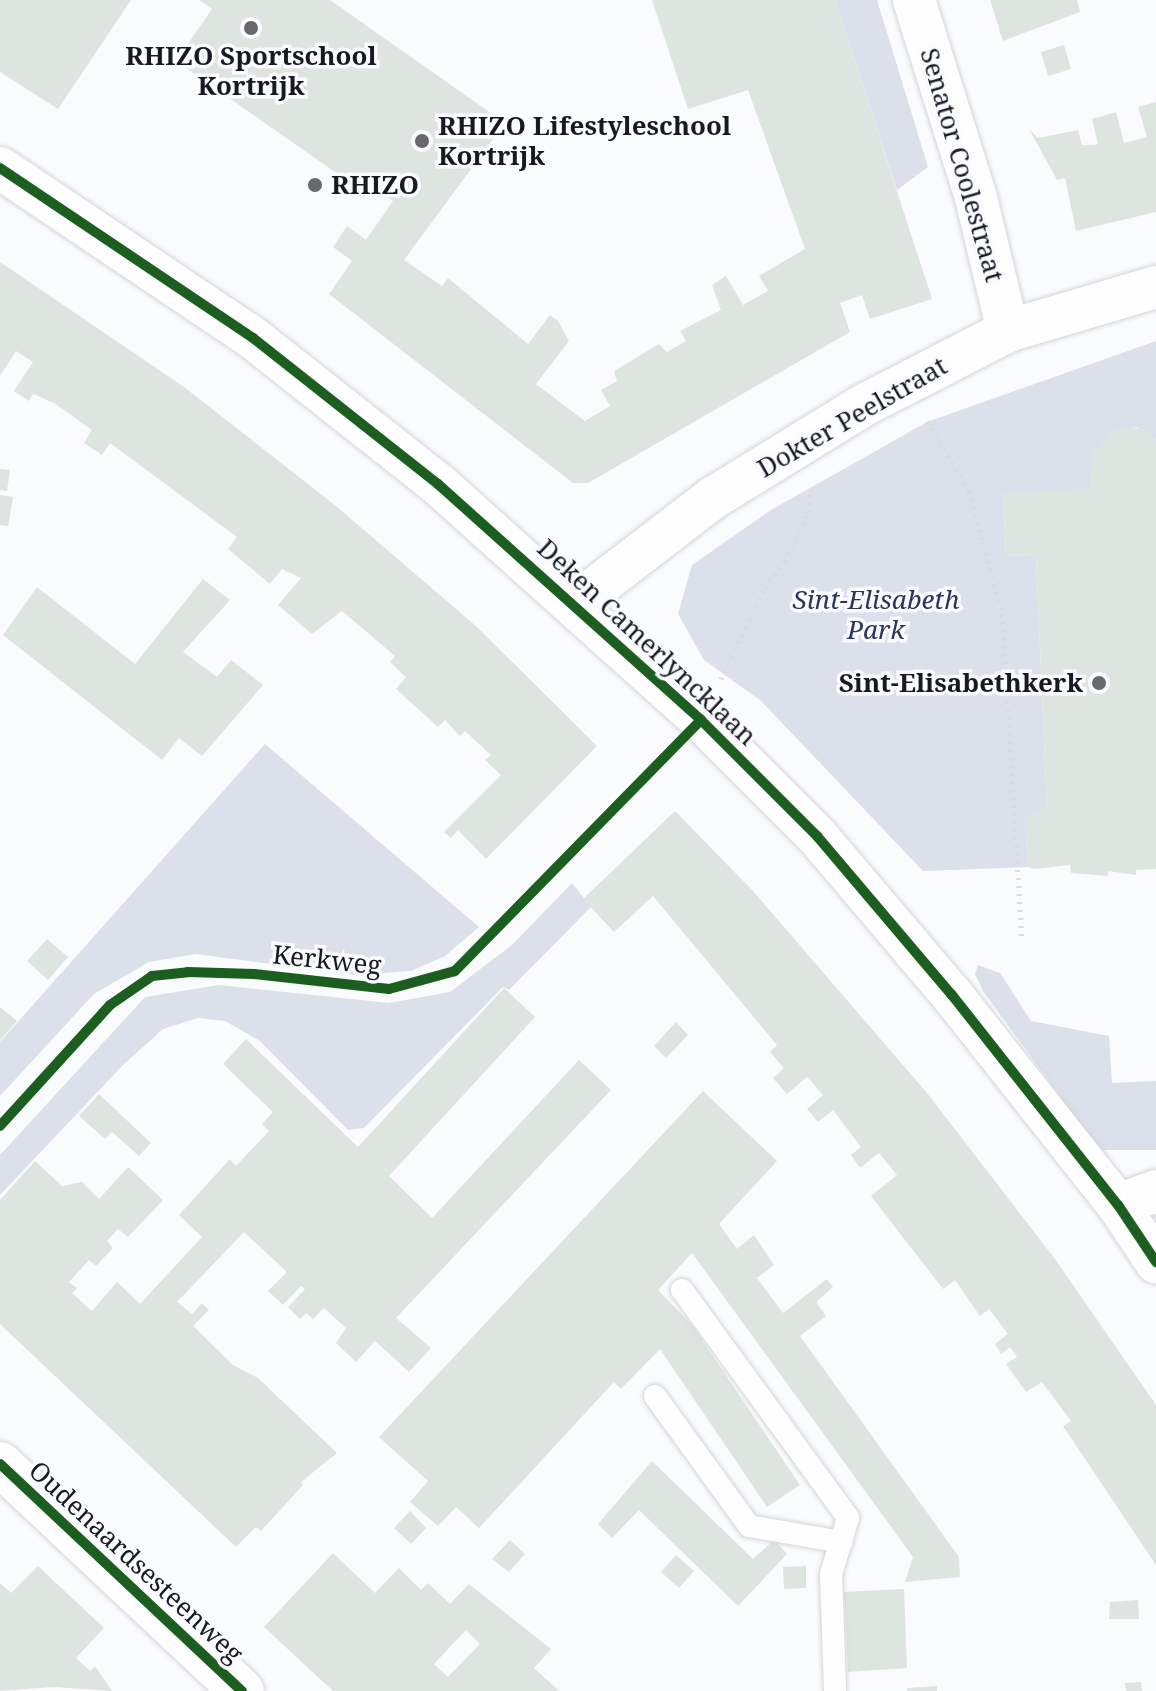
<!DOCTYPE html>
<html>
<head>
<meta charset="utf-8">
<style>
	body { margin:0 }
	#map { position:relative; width:1156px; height:1691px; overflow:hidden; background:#fafbfd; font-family:"Noto Serif",serif }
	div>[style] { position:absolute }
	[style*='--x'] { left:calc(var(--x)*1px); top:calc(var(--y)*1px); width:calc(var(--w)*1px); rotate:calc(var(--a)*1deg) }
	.green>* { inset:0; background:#dce0eb }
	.building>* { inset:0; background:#dee4e0 }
	.path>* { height:5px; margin-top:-2.5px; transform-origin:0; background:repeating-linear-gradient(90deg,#dbdbdc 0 2px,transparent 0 8px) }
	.roads { filter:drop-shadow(0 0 2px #d4d5d9) drop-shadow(0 0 2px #d4d5d9) }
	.lane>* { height:22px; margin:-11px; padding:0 11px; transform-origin:11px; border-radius:11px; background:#fefeff }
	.street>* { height:42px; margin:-21px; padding:0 21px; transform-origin:21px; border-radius:21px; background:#fefeff }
	.primary>* { height:44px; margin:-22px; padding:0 22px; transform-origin:22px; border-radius:22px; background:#fefeff }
	.cycleway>* { height:10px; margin:-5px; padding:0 5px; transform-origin:5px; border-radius:5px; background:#1b5e20 }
	.dots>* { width:22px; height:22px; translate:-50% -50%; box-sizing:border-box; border:4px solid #f9fbfe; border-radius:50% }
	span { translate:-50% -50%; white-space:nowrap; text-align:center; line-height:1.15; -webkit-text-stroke:7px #f9fbfe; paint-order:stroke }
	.poi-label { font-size:26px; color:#181a21; font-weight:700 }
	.left { translate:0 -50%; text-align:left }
	.right { translate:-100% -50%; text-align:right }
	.street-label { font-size:26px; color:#181a21 }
	.park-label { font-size:26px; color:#2a345c; font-style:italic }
</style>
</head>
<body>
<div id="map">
	<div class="green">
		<div style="clip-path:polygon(835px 0,877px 0,928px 167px,897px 190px)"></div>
		<div style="clip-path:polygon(1156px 341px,1156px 440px,1137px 427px,1112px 431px,1100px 449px,1091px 449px,1092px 489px,1003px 493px,1006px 556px,1036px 555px,1047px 809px,1025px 818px,1028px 867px,923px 871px,760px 700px,704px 660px,678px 614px,692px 565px,771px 510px,927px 422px)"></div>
		<div style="clip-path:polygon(265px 744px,479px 927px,445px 956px,411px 971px,355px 975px,196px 954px,149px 962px,94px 994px,0 1096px,0 1042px)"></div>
		<div style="clip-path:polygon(572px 883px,591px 907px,509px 990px,503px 987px,364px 1128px,348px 1130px,260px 1041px,225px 1021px,198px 1018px,163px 1029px,123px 1065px,0 1195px,0 1155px,145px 997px,219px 985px,389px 1003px,450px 992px,512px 945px)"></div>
		<div style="clip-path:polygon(978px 965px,1000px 973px,1031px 1021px,1109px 1036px,1112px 1083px,1156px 1081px,1156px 1150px,1099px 1150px,983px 991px,975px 974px)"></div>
	</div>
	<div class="building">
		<div style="clip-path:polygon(0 0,131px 0,58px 109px,0 72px)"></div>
		<div style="clip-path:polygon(199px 0,330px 0,505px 123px,404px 260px,442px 286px,448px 278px,528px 344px,550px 315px,558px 321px,569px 341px,536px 384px,585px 421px,610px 406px,601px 390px,617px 381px,614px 371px,659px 344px,667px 352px,686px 341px,680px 331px,721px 310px,712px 285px,726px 276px,743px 305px,768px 291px,759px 276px,805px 249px,748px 90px,688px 109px,652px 0,835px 0,932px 299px,870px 319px,862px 295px,840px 303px,850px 332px,588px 483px,573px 483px,329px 294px,352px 261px,333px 247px,347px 226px,366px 240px,393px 201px,364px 181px,358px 188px,176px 61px,212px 9px)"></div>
		<div style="clip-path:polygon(990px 0,1077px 0,1080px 12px,1003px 41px)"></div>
		<div style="clip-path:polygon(1064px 45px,1071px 69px,1048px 76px,1041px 52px)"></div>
		<div style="clip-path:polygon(1156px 102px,1156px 212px,1076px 231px,1065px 178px,1057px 180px,1029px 129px,1038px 138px,1078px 130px,1082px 145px,1094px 145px,1098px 144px,1092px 119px,1116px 112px,1124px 143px,1147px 137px,1138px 107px)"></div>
		<div style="clip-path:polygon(0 262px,184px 387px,336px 506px,476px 626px,597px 746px,486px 859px,458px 830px,451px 838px,444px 832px,501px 775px,485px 760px,491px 755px,465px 731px,460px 736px,445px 720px,438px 727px,396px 689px,406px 677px,390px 662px,395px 656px,342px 611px,312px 634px,278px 605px,301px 578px,282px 569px,270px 584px,228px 549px,237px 537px,110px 443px,102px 455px,84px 443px,92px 430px,54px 403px,33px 394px,29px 401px,14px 391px,33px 362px,16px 351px,0 376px)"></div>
		<div style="clip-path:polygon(1129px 427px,1145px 429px,1156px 440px,1156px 869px,1136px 870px,1136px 875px,1108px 871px,1108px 876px,1071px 873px,1070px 865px,1034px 869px,1028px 867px,1025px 818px,1047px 809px,1036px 555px,1006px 556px,1003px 492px,1092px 489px,1090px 449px,1100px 449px,1112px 431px)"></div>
		<div style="clip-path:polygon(0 469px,10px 470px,7px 491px,0 490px)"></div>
		<div style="clip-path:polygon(0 495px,13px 497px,8px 526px,0 525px)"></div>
		<div style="clip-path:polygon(203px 579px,230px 600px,183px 652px,217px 677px,231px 660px,263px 685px,202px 756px,179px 738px,162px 760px,3px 635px,37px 587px,135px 664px)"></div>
		<div style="clip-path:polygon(675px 811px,753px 891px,927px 1093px,1055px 1259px,1156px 1405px,1156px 1565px,1063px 1426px,1071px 1421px,1042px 1382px,1026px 1392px,1006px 1364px,1017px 1357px,1010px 1347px,1001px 1354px,995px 1344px,1008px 1334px,989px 1309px,980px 1316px,955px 1280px,943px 1289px,871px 1196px,897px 1175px,879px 1153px,860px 1168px,851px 1155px,861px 1147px,833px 1110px,818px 1122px,807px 1109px,823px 1095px,807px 1077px,787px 1094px,773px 1078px,784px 1068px,770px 1052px,777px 1045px,653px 896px,614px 932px,583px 899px)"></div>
		<div style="clip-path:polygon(47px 939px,68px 957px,48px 980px,27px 961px)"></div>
		<div style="clip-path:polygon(504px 988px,535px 1017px,389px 1176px,432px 1218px,579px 1060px,611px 1090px,396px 1318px,431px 1348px,409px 1372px,375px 1341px,356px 1362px,336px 1343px,346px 1328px,324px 1308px,313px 1319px,306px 1313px,300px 1319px,288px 1307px,305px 1289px,301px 1286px,283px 1305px,268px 1291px,287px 1272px,244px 1232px,177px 1302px,192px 1314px,202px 1303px,209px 1310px,193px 1326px,233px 1365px,258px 1378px,337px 1453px,301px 1482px,303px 1485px,261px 1531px,256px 1527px,236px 1547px,0 1324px,0 1200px,35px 1161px,62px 1186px,82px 1182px,99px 1199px,128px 1167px,163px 1200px,128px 1237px,118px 1229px,107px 1241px,113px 1248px,96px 1266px,89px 1260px,69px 1282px,77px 1288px,72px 1293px,92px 1311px,117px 1282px,140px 1304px,202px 1237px,179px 1215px,230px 1159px,236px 1166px,269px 1131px,262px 1124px,273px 1112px,223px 1064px,246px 1039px,358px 1147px)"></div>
		<div style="clip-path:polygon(0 1007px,17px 1021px,0 1041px)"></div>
		<div style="clip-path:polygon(676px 1022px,688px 1035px,666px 1058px,654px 1046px)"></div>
		<div style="clip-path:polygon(703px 1091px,777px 1161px,719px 1224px,737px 1249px,754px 1235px,774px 1265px,757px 1278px,783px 1313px,827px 1279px,833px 1287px,816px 1302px,826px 1316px,800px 1336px,959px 1557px,960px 1577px,905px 1582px,913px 1557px,692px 1253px,658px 1290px,692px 1325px,800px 1485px,767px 1507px,660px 1349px,621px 1389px,614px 1382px,479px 1528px,456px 1507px,438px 1526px,410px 1502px,428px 1481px,379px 1437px)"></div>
		<div style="clip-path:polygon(99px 1094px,151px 1143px,139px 1156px,112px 1132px,105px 1139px,79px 1116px)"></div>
		<div style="clip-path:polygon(652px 1461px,753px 1559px,774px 1540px,787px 1554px,738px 1606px,639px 1510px,612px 1538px,598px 1524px)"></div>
		<div style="clip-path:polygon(410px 1511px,426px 1528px,411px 1544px,394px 1528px)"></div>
		<div style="clip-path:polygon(510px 1540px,525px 1554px,509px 1572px,492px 1559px)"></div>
		<div style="clip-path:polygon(evenodd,333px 1553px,375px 1593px,399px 1568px,421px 1590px,428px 1583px,450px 1604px,469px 1584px,551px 1649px,534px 1668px,559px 1691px,333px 1691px,264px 1627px,333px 1553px,466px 1630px,480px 1644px,448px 1677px,434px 1664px,466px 1630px)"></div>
		<div style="clip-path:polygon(676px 1555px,694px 1571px,679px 1588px,661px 1572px)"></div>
		<div style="clip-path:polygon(38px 1566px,104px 1628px,76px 1658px,90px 1671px,95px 1666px,112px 1691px,53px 1687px,0 1691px,0 1583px,11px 1593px)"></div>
		<div style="clip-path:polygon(806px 1566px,806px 1588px,784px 1589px,783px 1567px)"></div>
		<div style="clip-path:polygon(904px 1589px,907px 1668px,848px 1672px,844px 1592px)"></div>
		<div style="clip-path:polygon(1138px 1600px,1139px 1619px,1109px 1619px,1110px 1602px)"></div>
		<div style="clip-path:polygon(1141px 1682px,1142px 1691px,1126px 1691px,1125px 1683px)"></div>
		<div style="clip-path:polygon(937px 1686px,937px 1691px,907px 1691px,907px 1688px)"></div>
	</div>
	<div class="path">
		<div style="--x:927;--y:421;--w:82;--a:59"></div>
		<div style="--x:969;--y:491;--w:127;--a:75"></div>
		<div style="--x:1002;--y:614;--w:326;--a:86.5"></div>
		<div style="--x:721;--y:679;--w:101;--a:-64.2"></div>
		<div style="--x:765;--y:588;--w:34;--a:-53"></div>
		<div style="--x:785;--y:561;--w:55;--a:-63.9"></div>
		<div style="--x:809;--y:512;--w:20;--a:-87"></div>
	</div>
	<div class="roads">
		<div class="lane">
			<div style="--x:682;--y:1290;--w:282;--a:53.9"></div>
			<div style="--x:848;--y:1518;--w:59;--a:106.9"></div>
			<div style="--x:831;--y:1574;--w:117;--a:88"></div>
			<div style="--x:655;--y:1396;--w:160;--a:54.1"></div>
			<div style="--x:749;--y:1526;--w:94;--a:9.8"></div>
		</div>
		<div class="street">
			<div style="--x:914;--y:0;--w:207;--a:72.6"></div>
			<div style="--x:976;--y:198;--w:137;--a:76.5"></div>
			<div style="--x:0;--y:168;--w:305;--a:33.9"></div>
			<div style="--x:253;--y:338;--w:236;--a:38.3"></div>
			<div style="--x:438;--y:484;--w:353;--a:41.9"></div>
			<div style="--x:701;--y:720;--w:164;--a:45"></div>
			<div style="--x:817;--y:836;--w:209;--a:49.7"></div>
			<div style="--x:952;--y:995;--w:268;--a:51.7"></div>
			<div style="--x:1118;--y:1205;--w:69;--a:56.3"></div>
			<div style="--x:576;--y:603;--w:173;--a:-37.5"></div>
			<div style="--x:713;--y:498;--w:180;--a:-31.6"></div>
			<div style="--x:866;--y:404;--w:160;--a:-27.2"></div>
			<div style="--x:1008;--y:331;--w:154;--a:-16.6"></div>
			<div style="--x:1118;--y:1205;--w:40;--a:-20.2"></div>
		</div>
		<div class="primary">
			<div style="--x:0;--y:1464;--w:332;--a:43.2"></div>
		</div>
	</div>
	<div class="cycleway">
		<div style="--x:0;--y:168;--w:305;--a:33.9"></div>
		<div style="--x:253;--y:338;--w:236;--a:38.3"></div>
		<div style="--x:438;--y:484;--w:353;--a:41.9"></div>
		<div style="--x:701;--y:720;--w:164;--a:45"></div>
		<div style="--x:817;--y:836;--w:209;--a:49.7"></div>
		<div style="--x:952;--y:995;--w:268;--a:51.7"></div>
		<div style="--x:1118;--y:1205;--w:69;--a:56.3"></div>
		<div style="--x:0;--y:1126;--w:164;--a:-47.7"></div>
		<div style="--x:110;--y:1005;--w:51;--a:-34.6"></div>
		<div style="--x:152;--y:976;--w:36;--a:-6"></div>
		<div style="--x:188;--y:972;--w:66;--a:1.7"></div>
		<div style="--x:254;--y:974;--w:136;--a:6.3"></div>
		<div style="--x:389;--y:989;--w:68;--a:-15.3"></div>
		<div style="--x:455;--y:971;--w:351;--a:-45.6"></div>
		<div style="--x:0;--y:1464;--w:332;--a:43.2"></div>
	</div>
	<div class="dots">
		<div style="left:251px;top:28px;background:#67696e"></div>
		<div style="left:422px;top:141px;background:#67696e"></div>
		<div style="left:315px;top:185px;background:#67696e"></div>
		<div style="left:1099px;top:683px;background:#67696e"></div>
	</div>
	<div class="poi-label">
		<span style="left:251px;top:71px">RHIZO Sportschool<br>Kortrijk</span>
		<span class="left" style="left:438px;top:141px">RHIZO Lifestyleschool<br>Kortrijk</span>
		<span class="left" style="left:331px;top:185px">RHIZO</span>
		<span class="right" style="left:1083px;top:683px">Sint-Elisabethkerk</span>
	</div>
	<div class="street-label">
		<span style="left:962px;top:165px;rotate:74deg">Senator Coolestraat</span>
		<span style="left:852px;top:417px;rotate:-30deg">Dokter Peelstraat</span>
		<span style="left:647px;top:642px;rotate:43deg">Deken Camerlyncklaan</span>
		<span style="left:327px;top:960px;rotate:6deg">Kerkweg</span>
		<span style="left:136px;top:1562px;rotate:43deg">Oudenaardsesteenweg</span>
	</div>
	<div class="park-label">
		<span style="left:876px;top:615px">Sint-Elisabeth<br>Park</span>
	</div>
</div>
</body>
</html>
